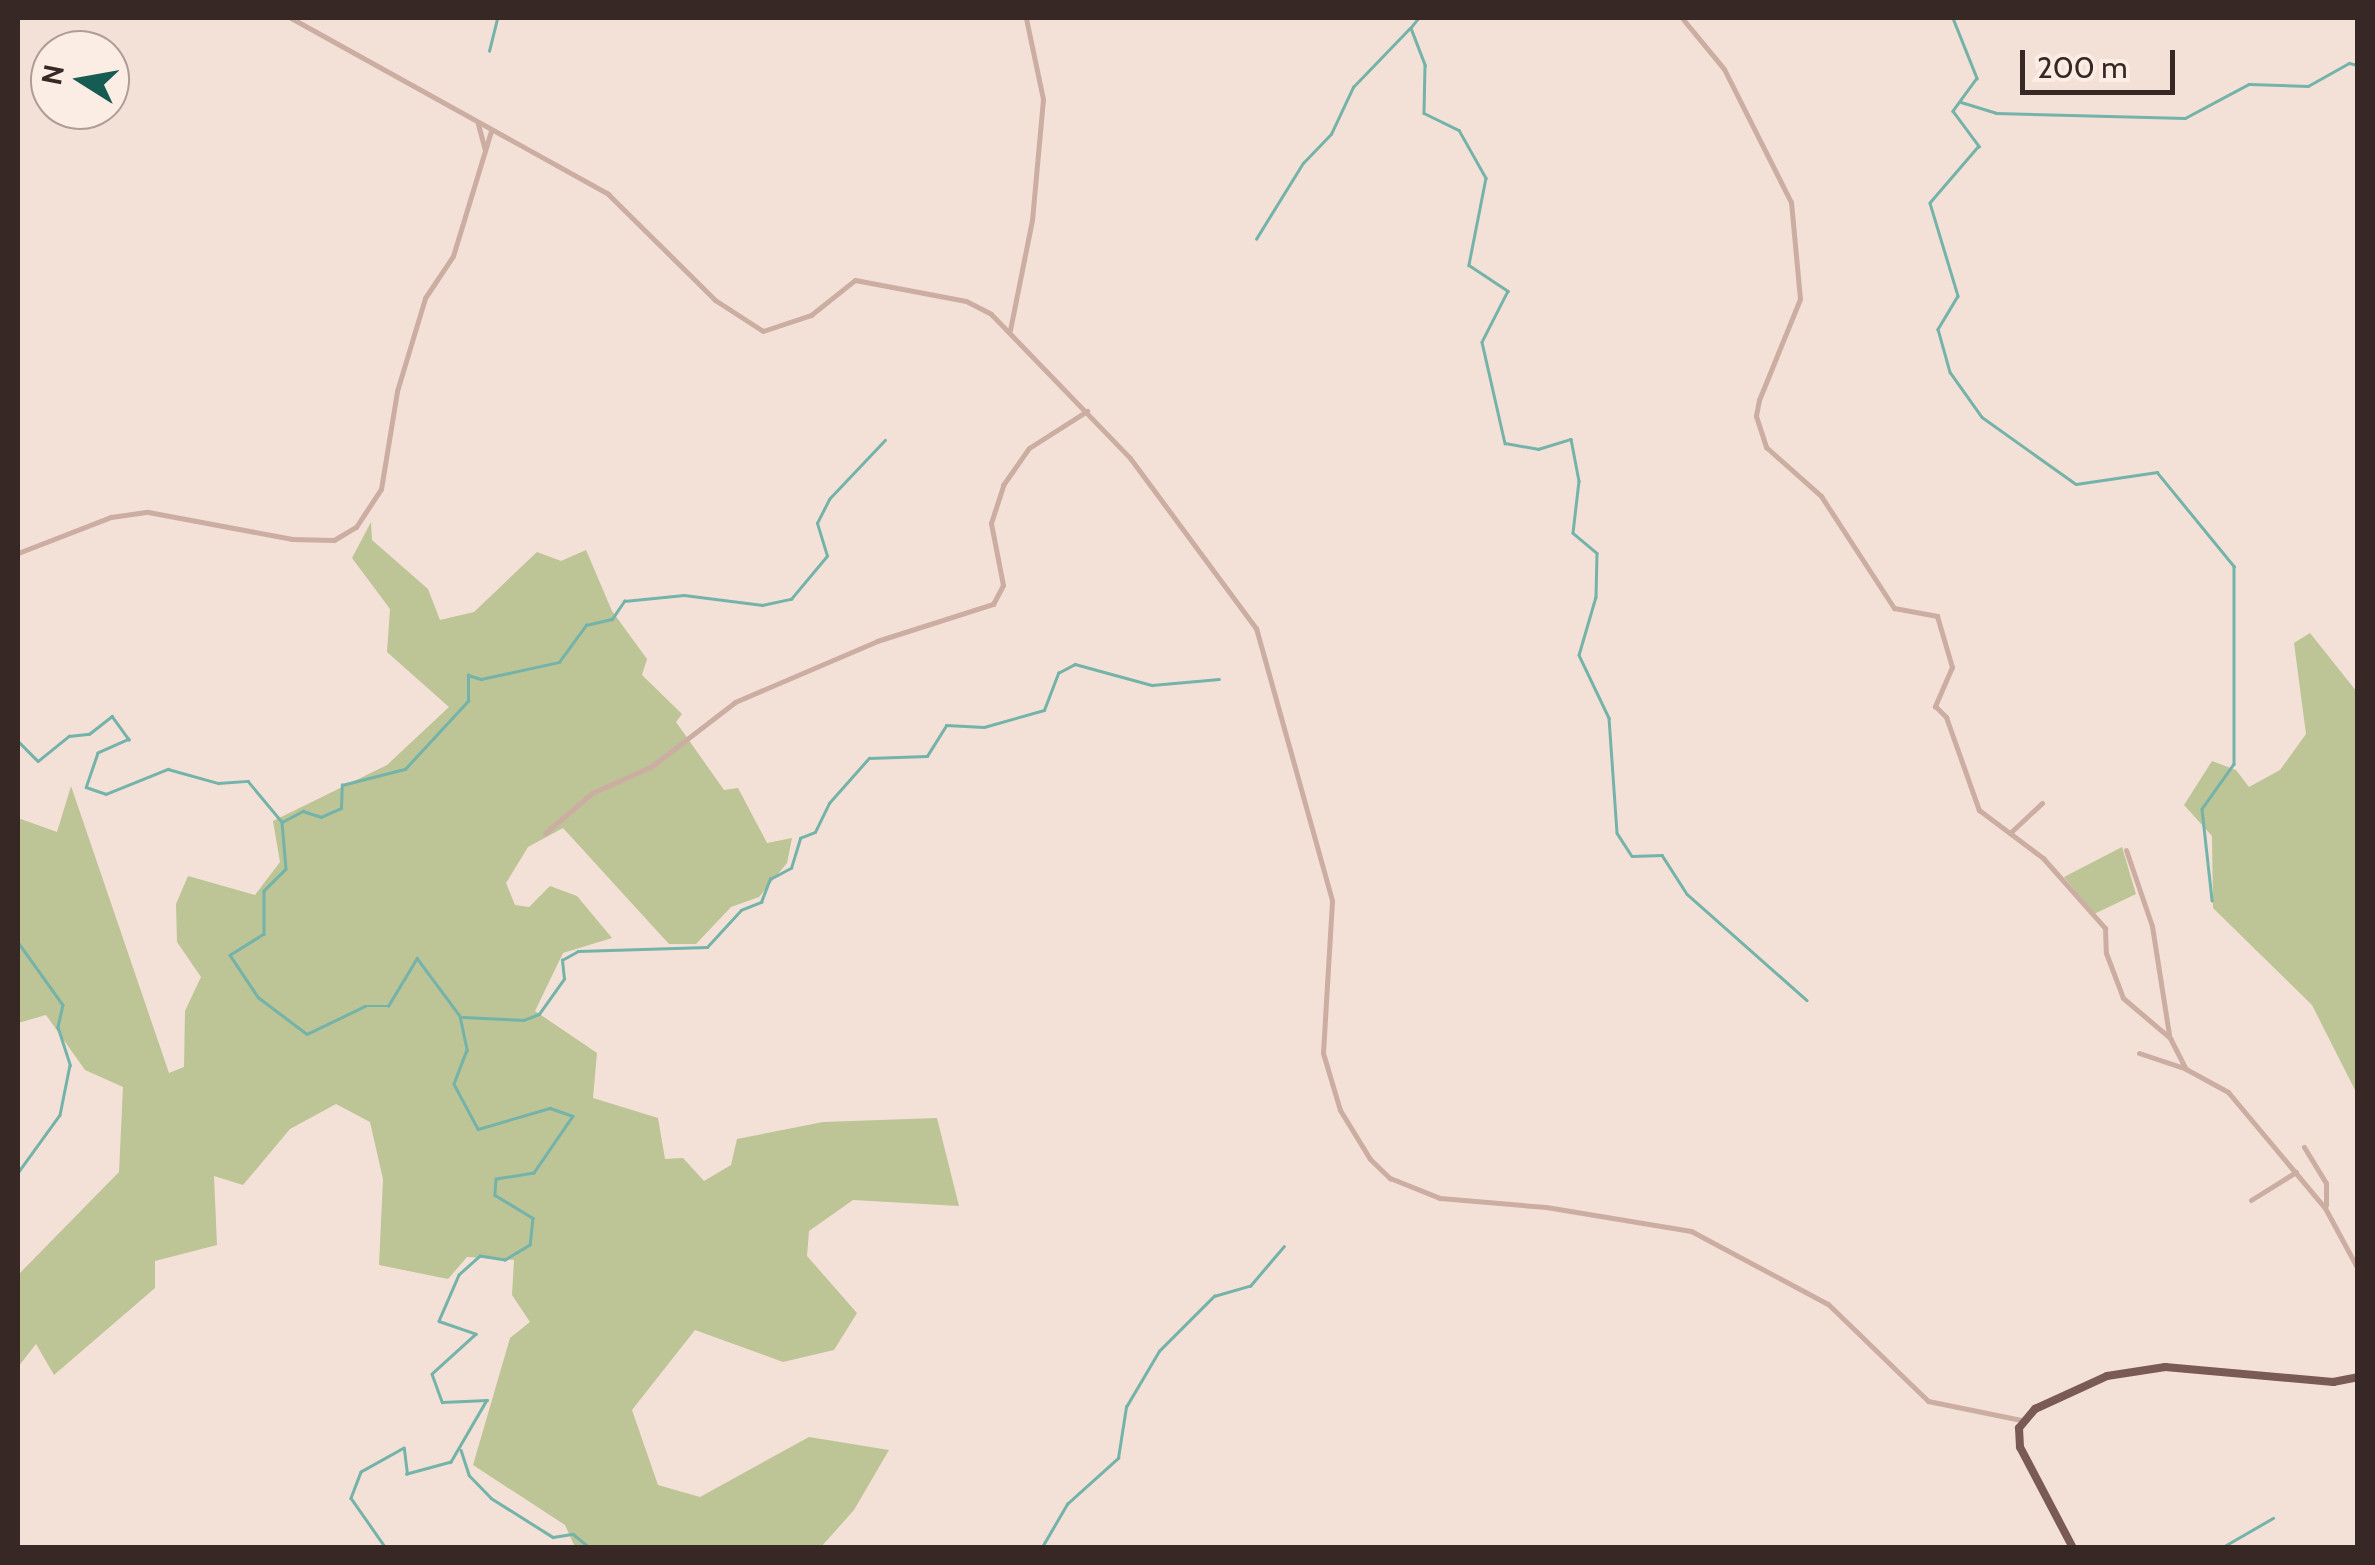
<!DOCTYPE html>
<html>
<head>
<meta charset="utf-8">
<style>
	body { margin:0 }
	#map { position:relative; width:2375px; height:1565px; overflow:hidden; background:#f3e1d7; font-family:Cabin,sans-serif }
	div>[style] { position:absolute }
	[style*='--x'] { left:calc(var(--x)*1px); top:calc(var(--y)*1px); width:calc(var(--w)*1px); rotate:calc(var(--a)*1deg) }
	.green>* { inset:0; background:#bdc496 }
	.stream>* { height:2.5px; margin:-1.25px; padding:0 1.25px; transform-origin:1.25px; border-radius:1.25px; background:#74b3a9 }
	.minor>* { height:5px; margin:-2.5px; padding:0 2.5px; transform-origin:2.5px; border-radius:2.5px; background:#ccada2 }
	.major>* { height:8px; margin:-4px; padding:0 4px; transform-origin:4px; border-radius:4px; background:#7a5a55 }
	span { translate:-50% -50%; white-space:nowrap; text-align:center; line-height:1.15; -webkit-text-stroke:8px #fbece4; paint-order:stroke }
	.frame { position:absolute; inset:0; border:20px solid #372725; pointer-events:none }
	.north { position:absolute; left:30px; top:30px; width:100px; height:100px; box-sizing:border-box; background:#fbece4; border:2px solid #ad9d98; border-radius:50%; rotate:281deg; font-size:28px; font-weight:700; line-height:40px; text-align:center; color:#372725 }
	.north::after { content:''; display:block; margin:auto; width:35px; height:45px; background:#175c53; clip-path:polygon(50% 0,100% 100%,50% 72%,0 100%) }
	.scale { position:absolute; left:2020px; top:50px; width:155px; height:45px; box-sizing:border-box; border:5px solid #372725; border-top:0; padding-left:12px; font-size:30px; line-height:35px; white-space:nowrap; color:#372725; -webkit-text-stroke:8px #fbece4; paint-order:stroke }
</style>
</head>
<body>
<div id="map">
	<div class="green">
		<div style="clip-path:polygon(371px 522px,372px 540px,428px 589px,440px 620px,474px 612px,537px 552px,561px 561px,586px 550px,612px 611px,647px 659px,642px 675px,682px 714px,676px 722px,724px 790px,738px 788px,767px 843px,792px 838px,787px 863px,759px 897px,731px 907px,696px 944px,669px 944px,563px 828px,528px 847px,506px 883px,515px 905px,529px 907px,550px 886px,577px 896px,612px 938px,563px 953px,535px 1011px,597px 1053px,593px 1098px,658px 1118px,665px 1159px,683px 1158px,704px 1181px,731px 1165px,737px 1139px,823px 1122px,937px 1118px,959px 1206px,853px 1200px,809px 1231px,807px 1256px,857px 1313px,834px 1350px,783px 1362px,695px 1330px,632px 1410px,658px 1485px,700px 1497px,809px 1437px,889px 1450px,854px 1510px,821px 1547px,575px 1547px,565px 1525px,473px 1465px,510px 1338px,530px 1322px,512px 1295px,514px 1260px,467px 1257px,448px 1279px,379px 1265px,383px 1179px,370px 1122px,336px 1104px,290px 1129px,243px 1185px,214px 1176px,217px 1245px,155px 1261px,155px 1288px,54px 1375px,36px 1344px,18px 1367px,18px 1275px,119px 1172px,123px 1087px,85px 1070px,46px 1015px,18px 1023px,18px 818px,57px 832px,71px 786px,169px 1073px,184px 1067px,185px 1011px,201px 977px,177px 942px,176px 904px,188px 876px,255px 895px,280px 862px,273px 821px,387px 765px,449px 707px,387px 652px,390px 609px,352px 558px)"></div>
		<div style="clip-path:polygon(2310px 633px,2357px 692px,2357px 1094px,2312px 1005px,2213px 908px,2212px 836px,2184px 805px,2212px 761px,2236px 770px,2249px 787px,2280px 770px,2306px 734px,2294px 643px)"></div>
		<div style="clip-path:polygon(2122px 847px,2136px 894px,2094px 914px,2064px 877px)"></div>
	</div>
	<div class="stream">
		<div style="--x:1419;--y:18;--w:13;--a:129"></div>
		<div style="--x:1411;--y:28;--w:40;--a:69"></div>
		<div style="--x:1425;--y:65;--w:48;--a:91.2"></div>
		<div style="--x:1424;--y:113;--w:39;--a:26"></div>
		<div style="--x:1459;--y:130;--w:55;--a:60.6"></div>
		<div style="--x:1486;--y:178;--w:89;--a:101.1"></div>
		<div style="--x:1469;--y:265;--w:47;--a:33.7"></div>
		<div style="--x:1508;--y:291;--w:57;--a:117"></div>
		<div style="--x:1482;--y:342;--w:104;--a:77.2"></div>
		<div style="--x:1505;--y:443;--w:34;--a:10"></div>
		<div style="--x:1538;--y:449;--w:34;--a:-17"></div>
		<div style="--x:1571;--y:439;--w:43;--a:79.2"></div>
		<div style="--x:1579;--y:481;--w:52;--a:96.6"></div>
		<div style="--x:1573;--y:533;--w:31;--a:40"></div>
		<div style="--x:1597;--y:553;--w:44;--a:91.3"></div>
		<div style="--x:1596;--y:597;--w:60;--a:106.3"></div>
		<div style="--x:1579;--y:655;--w:70;--a:64.5"></div>
		<div style="--x:1609;--y:718;--w:115;--a:86"></div>
		<div style="--x:1617;--y:833;--w:27;--a:57"></div>
		<div style="--x:1632;--y:856;--w:30;--a:-2"></div>
		<div style="--x:1662;--y:855;--w:46;--a:57.3"></div>
		<div style="--x:1687;--y:894;--w:160;--a:41.5"></div>
		<div style="--x:1953;--y:18;--w:65;--a:68.2"></div>
		<div style="--x:1977;--y:78;--w:41;--a:126"></div>
		<div style="--x:1953;--y:111;--w:44;--a:53.4"></div>
		<div style="--x:1979;--y:146;--w:75;--a:130.7"></div>
		<div style="--x:1930;--y:203;--w:97;--a:73.2"></div>
		<div style="--x:1958;--y:296;--w:39;--a:121"></div>
		<div style="--x:1938;--y:329;--w:45;--a:74.4"></div>
		<div style="--x:1950;--y:372;--w:55;--a:54.6"></div>
		<div style="--x:1982;--y:417;--w:115;--a:35.5"></div>
		<div style="--x:2076;--y:484;--w:82;--a:-8.4"></div>
		<div style="--x:2157;--y:472;--w:122;--a:50.7"></div>
		<div style="--x:2234;--y:566;--w:198;--a:90"></div>
		<div style="--x:2234;--y:764;--w:55;--a:125.4"></div>
		<div style="--x:2202;--y:809;--w:92;--a:83.7"></div>
		<div style="--x:489;--y:51;--w:34;--a:-76"></div>
		<div style="--x:1961;--y:102;--w:37;--a:17"></div>
		<div style="--x:1996;--y:113;--w:189;--a:1.5"></div>
		<div style="--x:2185;--y:118;--w:72;--a:-28"></div>
		<div style="--x:2249;--y:84;--w:59;--a:1.9"></div>
		<div style="--x:2308;--y:86;--w:47;--a:-29.3"></div>
		<div style="--x:2349;--y:63;--w:9;--a:13"></div>
		<div style="--x:1256;--y:239;--w:89;--a:-58.3"></div>
		<div style="--x:1303;--y:163;--w:40;--a:-46"></div>
		<div style="--x:1331;--y:134;--w:52;--a:-64.9"></div>
		<div style="--x:1353;--y:87;--w:81;--a:-46"></div>
		<div style="--x:18;--y:741;--w:28;--a:45"></div>
		<div style="--x:38;--y:761;--w:40;--a:-39"></div>
		<div style="--x:69;--y:736;--w:20;--a:-6"></div>
		<div style="--x:89;--y:734;--w:29;--a:-38"></div>
		<div style="--x:112;--y:716;--w:29;--a:54"></div>
		<div style="--x:129;--y:739;--w:34;--a:156"></div>
		<div style="--x:98;--y:753;--w:36;--a:109"></div>
		<div style="--x:86;--y:787;--w:21;--a:19"></div>
		<div style="--x:106;--y:794;--w:67;--a:-22"></div>
		<div style="--x:168;--y:769;--w:52;--a:15.6"></div>
		<div style="--x:218;--y:783;--w:30;--a:-4"></div>
		<div style="--x:248;--y:781;--w:53;--a:50.3"></div>
		<div style="--x:282;--y:822;--w:47;--a:85.1"></div>
		<div style="--x:286;--y:869;--w:31;--a:135"></div>
		<div style="--x:264;--y:891;--w:43;--a:90"></div>
		<div style="--x:264;--y:934;--w:40;--a:148"></div>
		<div style="--x:230;--y:955;--w:50;--a:56.3"></div>
		<div style="--x:258;--y:997;--w:61;--a:37.1"></div>
		<div style="--x:307;--y:1034;--w:64;--a:-25.8"></div>
		<div style="--x:365;--y:1006;--w:23;--a:0"></div>
		<div style="--x:388;--y:1006;--w:56;--a:-58.9"></div>
		<div style="--x:417;--y:958;--w:72;--a:53.4"></div>
		<div style="--x:460;--y:1016;--w:35;--a:78"></div>
		<div style="--x:467;--y:1050;--w:36;--a:111"></div>
		<div style="--x:454;--y:1084;--w:51;--a:61.9"></div>
		<div style="--x:478;--y:1129;--w:75;--a:-16.3"></div>
		<div style="--x:550;--y:1108;--w:24;--a:19"></div>
		<div style="--x:573;--y:1116;--w:69;--a:124.4"></div>
		<div style="--x:534;--y:1173;--w:38;--a:171"></div>
		<div style="--x:496;--y:1179;--w:16;--a:94"></div>
		<div style="--x:495;--y:1195;--w:44;--a:31.2"></div>
		<div style="--x:533;--y:1218;--w:27;--a:96"></div>
		<div style="--x:530;--y:1245;--w:29;--a:149"></div>
		<div style="--x:505;--y:1260;--w:25;--a:-171"></div>
		<div style="--x:480;--y:1256;--w:28;--a:138"></div>
		<div style="--x:459;--y:1275;--w:50;--a:113.5"></div>
		<div style="--x:439;--y:1321;--w:39;--a:19"></div>
		<div style="--x:476;--y:1334;--w:59;--a:137.7"></div>
		<div style="--x:432;--y:1374;--w:30;--a:70"></div>
		<div style="--x:442;--y:1402;--w:45;--a:-2.5"></div>
		<div style="--x:487;--y:1400;--w:72;--a:120.1"></div>
		<div style="--x:451;--y:1462;--w:46;--a:164.7"></div>
		<div style="--x:407;--y:1474;--w:26;--a:-97"></div>
		<div style="--x:404;--y:1448;--w:49;--a:150.8"></div>
		<div style="--x:361;--y:1472;--w:28;--a:111"></div>
		<div style="--x:351;--y:1498;--w:61;--a:55"></div>
		<div style="--x:282;--y:822;--w:24;--a:-28"></div>
		<div style="--x:303;--y:811;--w:19;--a:18"></div>
		<div style="--x:321;--y:817;--w:22;--a:-24"></div>
		<div style="--x:341;--y:808;--w:23;--a:-88"></div>
		<div style="--x:342;--y:785;--w:65;--a:-14.3"></div>
		<div style="--x:405;--y:769;--w:93;--a:-47.2"></div>
		<div style="--x:468;--y:701;--w:26;--a:-90"></div>
		<div style="--x:468;--y:675;--w:14;--a:17"></div>
		<div style="--x:481;--y:679;--w:80;--a:-12.3"></div>
		<div style="--x:559;--y:662;--w:46;--a:-53.9"></div>
		<div style="--x:586;--y:625;--w:27;--a:-13"></div>
		<div style="--x:612;--y:619;--w:22;--a:-56"></div>
		<div style="--x:624;--y:601;--w:60;--a:-5.7"></div>
		<div style="--x:684;--y:595;--w:79;--a:7.3"></div>
		<div style="--x:762;--y:605;--w:30;--a:-12"></div>
		<div style="--x:791;--y:599;--w:56;--a:-50.1"></div>
		<div style="--x:827;--y:556;--w:34;--a:-107"></div>
		<div style="--x:817;--y:523;--w:27;--a:-63"></div>
		<div style="--x:829;--y:499;--w:81;--a:-46.5"></div>
		<div style="--x:18;--y:942;--w:77;--a:54.5"></div>
		<div style="--x:63;--y:1005;--w:23;--a:103"></div>
		<div style="--x:58;--y:1027;--w:40;--a:72"></div>
		<div style="--x:70;--y:1065;--w:51;--a:101.3"></div>
		<div style="--x:60;--y:1115;--w:72;--a:125.9"></div>
		<div style="--x:463;--y:1017;--w:61;--a:2.8"></div>
		<div style="--x:524;--y:1020;--w:16;--a:-22"></div>
		<div style="--x:539;--y:1014;--w:43;--a:-54.5"></div>
		<div style="--x:564;--y:979;--w:19;--a:-96"></div>
		<div style="--x:562;--y:960;--w:18;--a:-29"></div>
		<div style="--x:578;--y:951;--w:129;--a:-1.8"></div>
		<div style="--x:707;--y:947;--w:50;--a:-47.4"></div>
		<div style="--x:741;--y:910;--w:22;--a:-22"></div>
		<div style="--x:761;--y:902;--w:25;--a:-69"></div>
		<div style="--x:770;--y:879;--w:24;--a:-28"></div>
		<div style="--x:791;--y:868;--w:31;--a:-73"></div>
		<div style="--x:800;--y:838;--w:16;--a:-22"></div>
		<div style="--x:815;--y:832;--w:32;--a:-64"></div>
		<div style="--x:829;--y:803;--w:60;--a:-48.4"></div>
		<div style="--x:869;--y:758;--w:58;--a:-2"></div>
		<div style="--x:927;--y:756;--w:36;--a:-58"></div>
		<div style="--x:946;--y:725;--w:38;--a:3"></div>
		<div style="--x:984;--y:727;--w:62;--a:-15.8"></div>
		<div style="--x:1044;--y:710;--w:40;--a:-69"></div>
		<div style="--x:1058;--y:673;--w:19;--a:-28"></div>
		<div style="--x:1075;--y:664;--w:80;--a:15.3"></div>
		<div style="--x:1152;--y:685;--w:67;--a:-5.1"></div>
		<div style="--x:461;--y:1450;--w:26;--a:72"></div>
		<div style="--x:469;--y:1475;--w:32;--a:46"></div>
		<div style="--x:491;--y:1498;--w:73;--a:32.2"></div>
		<div style="--x:553;--y:1537;--w:20;--a:-9"></div>
		<div style="--x:573;--y:1534;--w:22;--a:39"></div>
		<div style="--x:1033;--y:1548;--w:9;--a:-6"></div>
		<div style="--x:1042;--y:1547;--w:50;--a:-59.8"></div>
		<div style="--x:1067;--y:1504;--w:69;--a:-42"></div>
		<div style="--x:1118;--y:1458;--w:52;--a:-81.1"></div>
		<div style="--x:1126;--y:1407;--w:65;--a:-59.5"></div>
		<div style="--x:1159;--y:1351;--w:78;--a:-45"></div>
		<div style="--x:1214;--y:1296;--w:37;--a:-16"></div>
		<div style="--x:1250;--y:1286;--w:52;--a:-49.6"></div>
		<div style="--x:2221;--y:1548;--w:60;--a:-30"></div>
	</div>
	<div class="minor">
		<div style="--x:291;--y:18;--w:363;--a:29"></div>
		<div style="--x:608;--y:194;--w:151;--a:44.7"></div>
		<div style="--x:715;--y:300;--w:57;--a:32.9"></div>
		<div style="--x:763;--y:331;--w:51;--a:-18.4"></div>
		<div style="--x:811;--y:315;--w:56;--a:-38.5"></div>
		<div style="--x:855;--y:280;--w:113;--a:10.7"></div>
		<div style="--x:966;--y:301;--w:28;--a:27"></div>
		<div style="--x:991;--y:314;--w:200;--a:46"></div>
		<div style="--x:1130;--y:458;--w:212;--a:53.5"></div>
		<div style="--x:1256;--y:628;--w:283;--a:74.4"></div>
		<div style="--x:1332;--y:901;--w:152;--a:93.4"></div>
		<div style="--x:1323;--y:1053;--w:59;--a:73.4"></div>
		<div style="--x:1340;--y:1110;--w:57;--a:58.5"></div>
		<div style="--x:1370;--y:1159;--w:28;--a:44"></div>
		<div style="--x:1390;--y:1178;--w:54;--a:21.8"></div>
		<div style="--x:1440;--y:1198;--w:106;--a:4.9"></div>
		<div style="--x:1546;--y:1207;--w:147;--a:9.4"></div>
		<div style="--x:1691;--y:1231;--w:155;--a:28.1"></div>
		<div style="--x:1828;--y:1304;--w:139;--a:44.1"></div>
		<div style="--x:1928;--y:1401;--w:95;--a:11.5"></div>
		<div style="--x:1682;--y:18;--w:66;--a:50.5"></div>
		<div style="--x:1724;--y:69;--w:149;--a:63.3"></div>
		<div style="--x:1791;--y:202;--w:97;--a:84.7"></div>
		<div style="--x:1800;--y:299;--w:109;--a:112.1"></div>
		<div style="--x:1759;--y:400;--w:16;--a:101"></div>
		<div style="--x:1756;--y:416;--w:33;--a:72"></div>
		<div style="--x:1766;--y:447;--w:74;--a:41.7"></div>
		<div style="--x:1821;--y:496;--w:134;--a:56.9"></div>
		<div style="--x:1894;--y:608;--w:44;--a:10.5"></div>
		<div style="--x:1937;--y:616;--w:53;--a:73.6"></div>
		<div style="--x:1952;--y:667;--w:43;--a:113.6"></div>
		<div style="--x:1935;--y:706;--w:16;--a:45"></div>
		<div style="--x:1946;--y:717;--w:99;--a:70.5"></div>
		<div style="--x:1979;--y:810;--w:80;--a:36.9"></div>
		<div style="--x:2043;--y:858;--w:94;--a:48.5"></div>
		<div style="--x:2105;--y:928;--w:25;--a:88"></div>
		<div style="--x:2106;--y:953;--w:48;--a:69.3"></div>
		<div style="--x:2123;--y:998;--w:62;--a:40.4"></div>
		<div style="--x:2170;--y:1038;--w:35;--a:63"></div>
		<div style="--x:2186;--y:1069;--w:48;--a:28.7"></div>
		<div style="--x:2228;--y:1092;--w:151;--a:50.1"></div>
		<div style="--x:2325;--y:1208;--w:69;--a:61.6"></div>
		<div style="--x:478;--y:124;--w:27;--a:75"></div>
		<div style="--x:1010;--y:330;--w:112;--a:-78.7"></div>
		<div style="--x:1032;--y:220;--w:121;--a:-84.8"></div>
		<div style="--x:1043;--y:99;--w:83;--a:-101.9"></div>
		<div style="--x:18;--y:553;--w:100;--a:-21.2"></div>
		<div style="--x:111;--y:517;--w:37;--a:-8"></div>
		<div style="--x:148;--y:512;--w:147;--a:10.6"></div>
		<div style="--x:292;--y:539;--w:42;--a:1.4"></div>
		<div style="--x:334;--y:540;--w:26;--a:-31"></div>
		<div style="--x:356;--y:527;--w:45;--a:-56.7"></div>
		<div style="--x:381;--y:489;--w:99;--a:-80.7"></div>
		<div style="--x:397;--y:391;--w:97;--a:-73.2"></div>
		<div style="--x:425;--y:298;--w:50;--a:-56.3"></div>
		<div style="--x:453;--y:256;--w:131;--a:-73.1"></div>
		<div style="--x:545;--y:833;--w:62;--a:-40.4"></div>
		<div style="--x:592;--y:793;--w:66;--a:-24.2"></div>
		<div style="--x:652;--y:766;--w:105;--a:-37.6"></div>
		<div style="--x:735;--y:702;--w:155;--a:-23.2"></div>
		<div style="--x:877;--y:641;--w:122;--a:-17.7"></div>
		<div style="--x:993;--y:604;--w:21;--a:-62"></div>
		<div style="--x:1003;--y:585;--w:63;--a:-101"></div>
		<div style="--x:991;--y:523;--w:40;--a:-72"></div>
		<div style="--x:1003;--y:485;--w:45;--a:-54.9"></div>
		<div style="--x:1029;--y:448;--w:69;--a:-32.5"></div>
		<div style="--x:2010;--y:833;--w:44;--a:-43.2"></div>
		<div style="--x:2126;--y:850;--w:80;--a:71.1"></div>
		<div style="--x:2152;--y:926;--w:110;--a:81.1"></div>
		<div style="--x:2139;--y:1053;--w:47;--a:18.4"></div>
		<div style="--x:2304;--y:1147;--w:42;--a:58.6"></div>
		<div style="--x:2326;--y:1183;--w:22;--a:90"></div>
		<div style="--x:2251;--y:1200;--w:53;--a:-31.9"></div>
	</div>
	<div class="major">
		<div style="--x:2073;--y:1548;--w:114;--a:-117.7"></div>
		<div style="--x:2020;--y:1447;--w:19;--a:-93"></div>
		<div style="--x:2019;--y:1428;--w:25;--a:-50"></div>
		<div style="--x:2035;--y:1409;--w:79;--a:-24.6"></div>
		<div style="--x:2107;--y:1376;--w:59;--a:-8.8"></div>
		<div style="--x:2165;--y:1367;--w:169;--a:5.1"></div>
		<div style="--x:2333;--y:1382;--w:25;--a:-11"></div>
	</div>
	<div class="frame"></div>
	<div class="north">N</div>
	<div class="scale">200 m</div>
</div>
</body>
</html>
